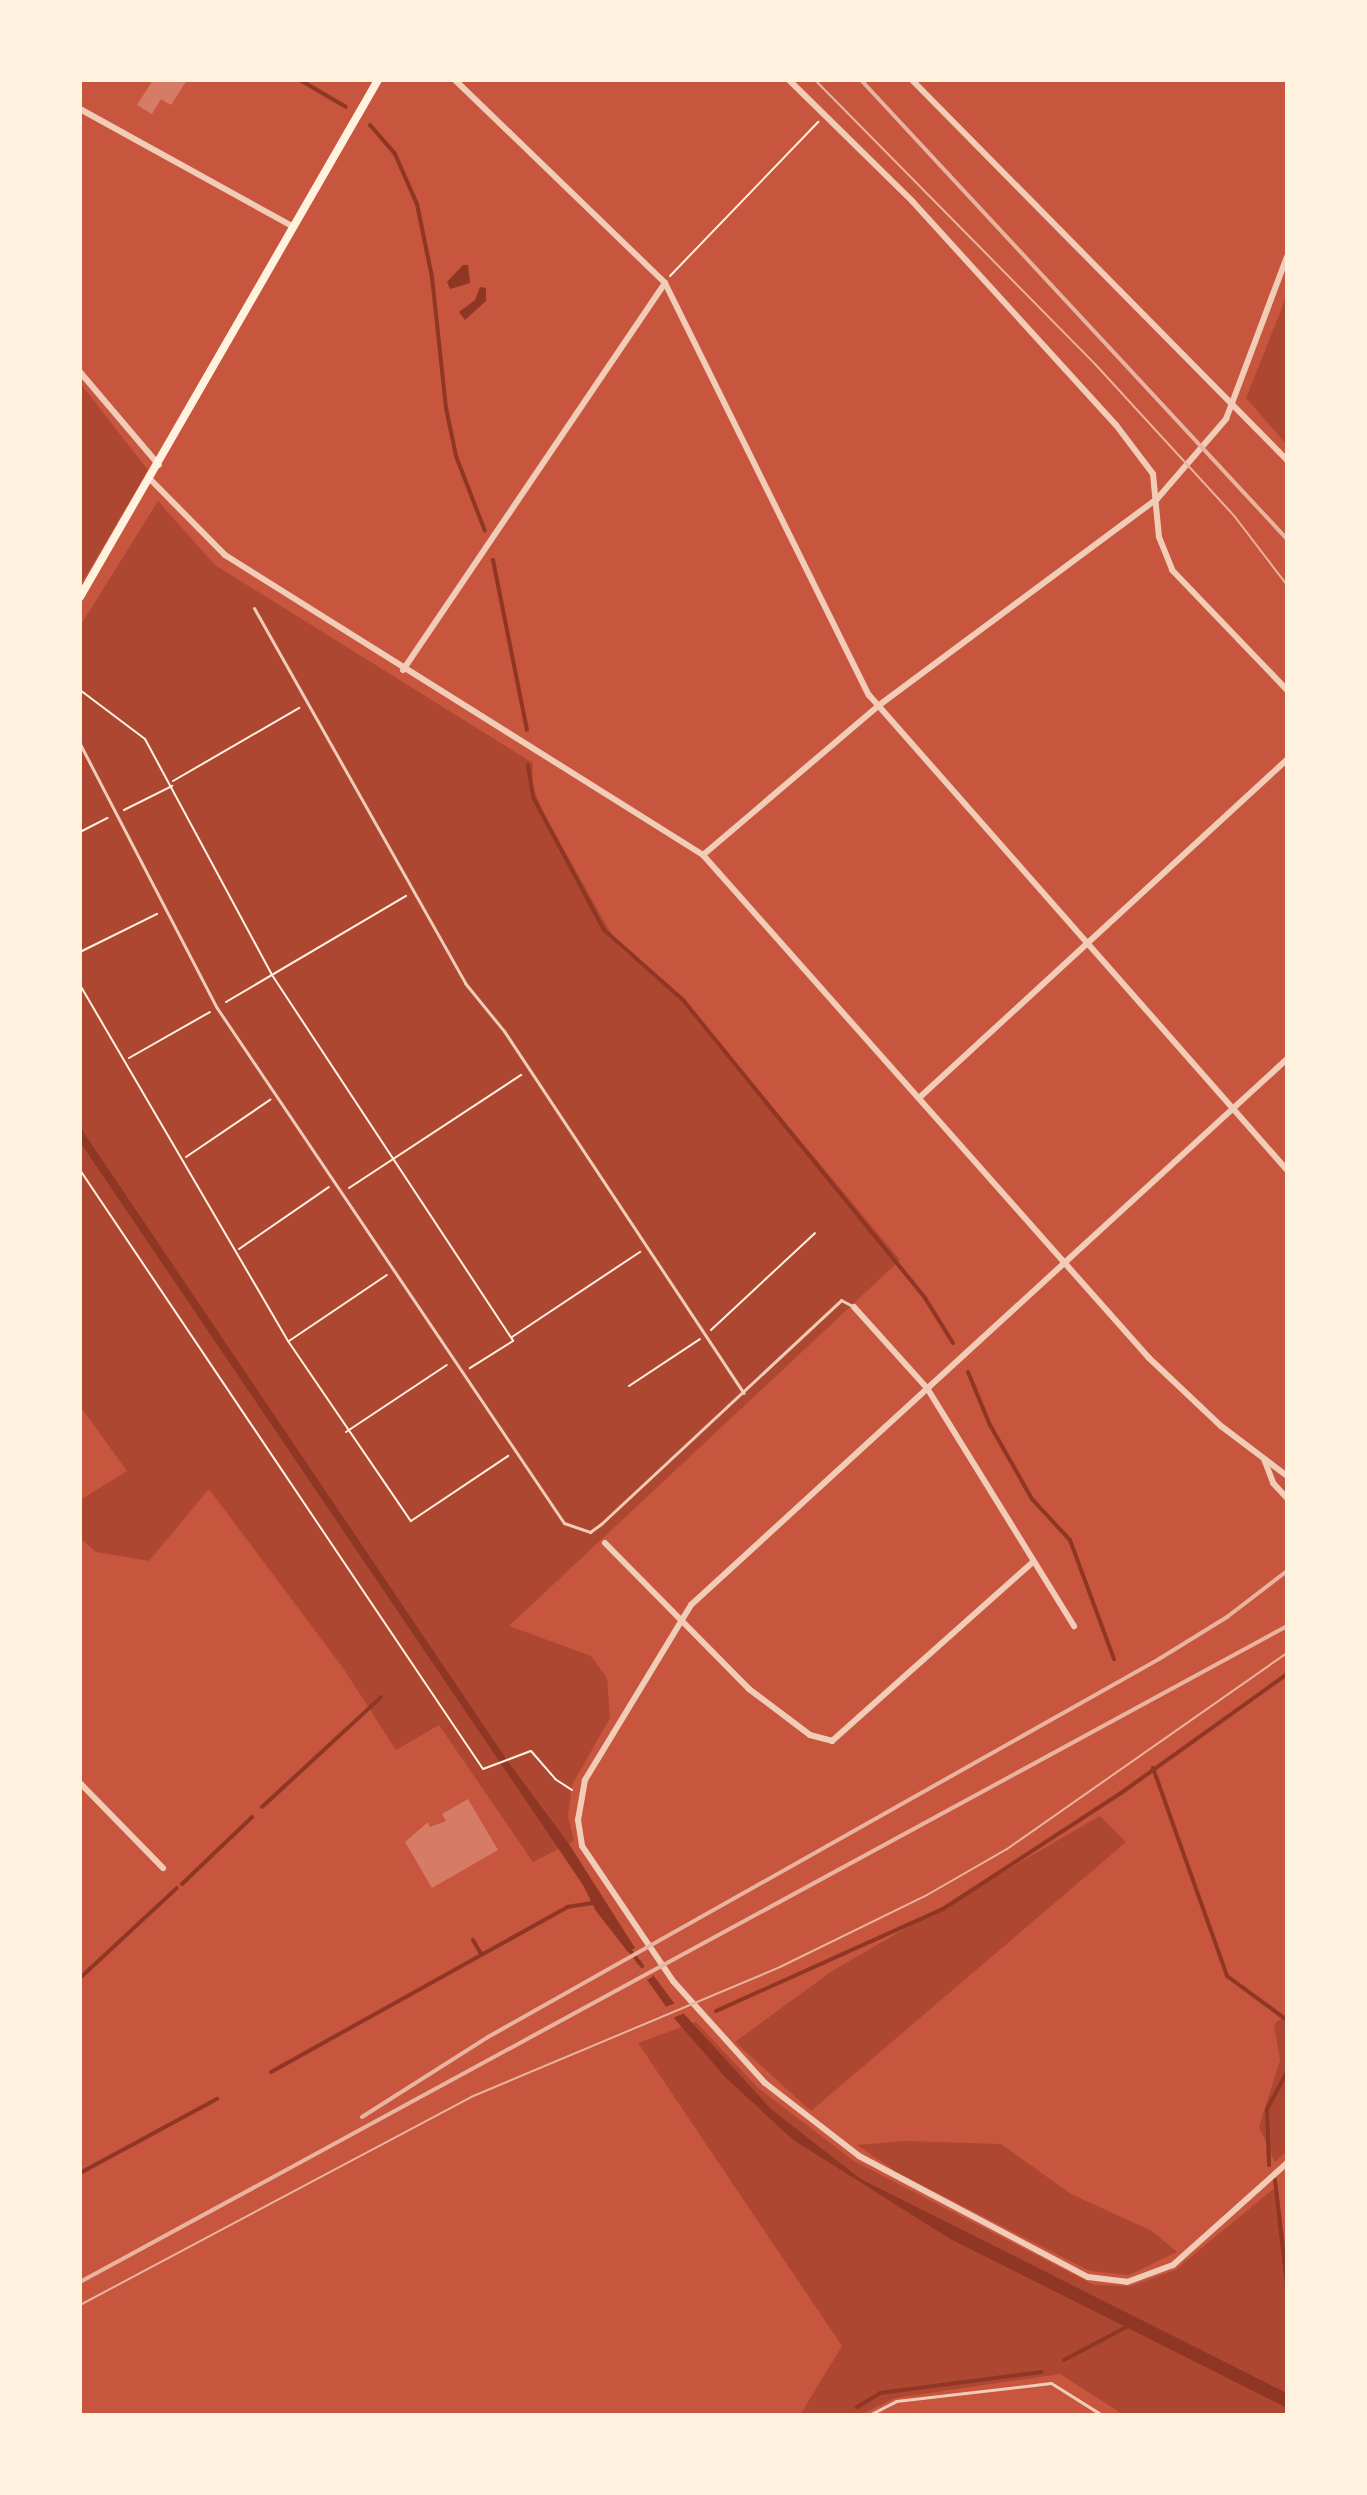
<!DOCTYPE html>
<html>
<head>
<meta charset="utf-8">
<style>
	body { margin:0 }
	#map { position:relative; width:1367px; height:2495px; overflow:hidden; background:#c8553d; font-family:Literata,serif }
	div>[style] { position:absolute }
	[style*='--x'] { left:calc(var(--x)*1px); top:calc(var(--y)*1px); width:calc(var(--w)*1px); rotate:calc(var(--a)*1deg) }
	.green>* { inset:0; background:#ae4732 }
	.water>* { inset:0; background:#8f3625 }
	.pier>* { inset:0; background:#c8553d }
	.round { border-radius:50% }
	.stream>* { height:4px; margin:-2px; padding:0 2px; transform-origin:2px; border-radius:2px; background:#8f3625 }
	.building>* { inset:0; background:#d67c66 }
	.path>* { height:2px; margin:-1px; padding:0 1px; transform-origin:1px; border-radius:1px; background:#fff3e0 }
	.service>* { height:3px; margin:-1.5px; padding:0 1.5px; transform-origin:1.5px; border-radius:1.5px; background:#f1ccb7 }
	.minor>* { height:6px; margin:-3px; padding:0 3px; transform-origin:3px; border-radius:3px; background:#f1ccb7 }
	.secondary>* { height:8px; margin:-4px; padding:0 4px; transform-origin:4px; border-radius:4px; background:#fff3e0 }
	.tram>* { height:2px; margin:-1px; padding:0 1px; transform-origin:1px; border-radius:1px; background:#e9b49f }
	.rail>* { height:4px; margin:-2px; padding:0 2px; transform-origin:2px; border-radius:2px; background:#e9b49f }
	span { translate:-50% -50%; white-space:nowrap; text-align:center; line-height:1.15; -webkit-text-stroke:8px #fff3e0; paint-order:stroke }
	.frame { position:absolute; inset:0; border:82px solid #fff3e0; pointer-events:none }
</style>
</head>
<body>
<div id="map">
	<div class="green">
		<div style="clip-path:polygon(1287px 295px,1287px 445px,1246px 398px)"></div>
		<div style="clip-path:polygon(80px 383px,148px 470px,80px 586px)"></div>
		<div style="clip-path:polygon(158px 501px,215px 565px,533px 763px,532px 785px,544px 814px,618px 946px,679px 995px,900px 1260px,509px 1626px,591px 1656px,607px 1678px,610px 1718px,572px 1785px,568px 1816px,574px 1841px,533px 1862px,439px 1725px,396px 1750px,343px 1668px,209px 1489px,149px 1561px,96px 1552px,80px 1538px,80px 1500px,127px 1471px,80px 1406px,80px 626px)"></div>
		<div style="clip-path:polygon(1100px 1816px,1126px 1842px,811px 2111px,735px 2042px,832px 1971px)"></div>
		<div style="clip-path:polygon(1287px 2013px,1287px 2151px,1275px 2162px,1259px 2127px,1280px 2060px,1274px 2025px)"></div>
		<div style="clip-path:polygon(696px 2022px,758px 2088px,854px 2161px,1094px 2285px,1131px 2286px,1175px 2270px,1277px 2186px,1287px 2259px,1287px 2393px,861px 2179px,771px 2109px,692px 2023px)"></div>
		<div style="clip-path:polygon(682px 2027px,725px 2076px,793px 2140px,950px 2239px,1287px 2408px,1287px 2415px,1124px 2415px,1060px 2374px,895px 2398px,860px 2415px,800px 2415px,842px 2346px,638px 2043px)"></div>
		<div style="clip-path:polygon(905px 2141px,1001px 2144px,1071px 2194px,1152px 2231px,1177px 2252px,1129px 2275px,1090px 2271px,898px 2173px,857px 2145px)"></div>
	</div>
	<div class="water">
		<div style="clip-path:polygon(463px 265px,468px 265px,470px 283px,450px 289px,447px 282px)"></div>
		<div style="clip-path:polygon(480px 287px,486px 288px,486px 301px,465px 320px,459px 312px,475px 300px)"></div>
		<div style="clip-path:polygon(80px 1127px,509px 1763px,569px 1844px,635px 1948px,628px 1952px,596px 1911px,583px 1885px,80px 1142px)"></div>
		<div style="clip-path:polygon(642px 1960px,674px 2003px,771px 2109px,861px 2179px,1287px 2393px,1287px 2408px,950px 2239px,793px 2140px,724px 2076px,674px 2018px,636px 1964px)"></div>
	</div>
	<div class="pier">
		<div class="round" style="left:635px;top:1960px;width:20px;height:20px"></div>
		<div style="clip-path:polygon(678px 2002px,688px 2012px,670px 2019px,663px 2008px)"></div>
	</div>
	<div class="stream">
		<div style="--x:300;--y:80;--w:53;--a:30.4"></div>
		<div style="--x:370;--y:125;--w:38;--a:49"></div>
		<div style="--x:395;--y:154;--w:55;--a:66.3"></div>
		<div style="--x:417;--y:204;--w:75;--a:78.4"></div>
		<div style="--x:432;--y:277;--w:132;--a:83.9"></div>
		<div style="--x:446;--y:408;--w:49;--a:78.2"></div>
		<div style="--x:456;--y:456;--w:80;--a:68.9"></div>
		<div style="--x:493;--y:560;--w:173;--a:78.7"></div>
		<div style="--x:528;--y:765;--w:32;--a:81"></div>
		<div style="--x:533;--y:797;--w:151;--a:61.9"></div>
		<div style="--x:604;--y:930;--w:106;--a:41.5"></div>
		<div style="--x:683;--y:1000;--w:384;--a:50.9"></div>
		<div style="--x:925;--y:1298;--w:53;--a:58.1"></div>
		<div style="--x:968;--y:1372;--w:57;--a:67.5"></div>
		<div style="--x:990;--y:1425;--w:85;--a:60.4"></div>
		<div style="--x:1032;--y:1499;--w:56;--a:47.2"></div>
		<div style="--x:1070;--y:1540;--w:127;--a:69.7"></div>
		<div style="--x:1153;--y:1768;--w:221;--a:70.4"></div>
		<div style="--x:1227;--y:1976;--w:74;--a:36.3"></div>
		<div style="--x:262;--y:1807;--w:162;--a:-42.7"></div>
		<div style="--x:182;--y:1884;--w:97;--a:-43.7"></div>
		<div style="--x:473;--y:1940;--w:16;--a:60"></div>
		<div style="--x:628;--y:1948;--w:23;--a:52"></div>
		<div style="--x:80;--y:1978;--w:132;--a:-42.9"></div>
		<div style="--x:716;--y:2011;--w:249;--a:-24.2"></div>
		<div style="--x:943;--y:1909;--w:212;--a:-33.1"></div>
		<div style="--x:1121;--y:1793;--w:204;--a:-35.6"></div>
		<div style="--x:271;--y:2072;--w:339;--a:-29.1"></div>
		<div style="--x:567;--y:1907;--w:26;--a:-9"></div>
		<div style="--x:1269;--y:2165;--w:56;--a:-92"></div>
		<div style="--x:1267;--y:2109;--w:42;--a:-61.6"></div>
		<div style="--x:80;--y:2173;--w:156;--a:-28.4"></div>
		<div style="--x:1275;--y:2180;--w:106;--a:83.5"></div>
		<div style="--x:1064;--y:2360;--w:77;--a:-27.9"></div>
		<div style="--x:857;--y:2407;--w:27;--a:-31"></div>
		<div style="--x:880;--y:2393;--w:163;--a:-7.4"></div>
	</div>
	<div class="building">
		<div style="clip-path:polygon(153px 80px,187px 80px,171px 105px,161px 99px,152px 114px,137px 105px)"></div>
		<div style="clip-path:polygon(468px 1799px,498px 1850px,432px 1888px,405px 1842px,428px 1822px,430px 1827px,446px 1821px,442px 1814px)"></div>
	</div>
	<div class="path">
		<div style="--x:670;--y:276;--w:214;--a:-46.1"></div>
		<div style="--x:80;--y:690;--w:81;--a:37"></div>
		<div style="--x:145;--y:739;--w:268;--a:61.7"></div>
		<div style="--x:272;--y:975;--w:438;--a:56.6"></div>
		<div style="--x:513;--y:1341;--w:51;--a:147.9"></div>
		<div style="--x:173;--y:781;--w:146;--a:-30.1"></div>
		<div style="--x:124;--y:810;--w:54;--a:-26.6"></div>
		<div style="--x:80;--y:832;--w:31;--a:-27"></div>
		<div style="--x:80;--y:952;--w:86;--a:-26.3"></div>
		<div style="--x:80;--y:985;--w:412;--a:59.7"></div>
		<div style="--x:288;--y:1341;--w:218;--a:55.7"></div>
		<div style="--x:411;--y:1521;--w:117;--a:-33.8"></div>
		<div style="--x:226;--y:1002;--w:209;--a:-30.5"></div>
		<div style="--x:129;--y:1058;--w:93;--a:-29.6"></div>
		<div style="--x:186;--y:1157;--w:102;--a:-34.2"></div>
		<div style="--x:80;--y:1170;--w:722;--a:56.07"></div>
		<div style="--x:483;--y:1769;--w:51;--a:-20.6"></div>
		<div style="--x:531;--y:1751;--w:37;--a:49"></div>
		<div style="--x:555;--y:1779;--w:20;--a:33"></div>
		<div style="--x:349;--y:1188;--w:206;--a:-33.3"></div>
		<div style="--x:239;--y:1249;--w:109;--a:-34.6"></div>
		<div style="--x:711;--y:1330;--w:142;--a:-43"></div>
		<div style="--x:512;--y:1337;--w:154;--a:-33.6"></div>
		<div style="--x:289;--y:1341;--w:118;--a:-34"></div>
		<div style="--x:629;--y:1386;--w:85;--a:-33.5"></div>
		<div style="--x:346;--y:1432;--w:121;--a:-33.6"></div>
	</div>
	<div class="service">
		<div style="--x:254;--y:608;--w:430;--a:60.6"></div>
		<div style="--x:465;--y:983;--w:62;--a:50.9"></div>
		<div style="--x:504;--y:1031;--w:434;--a:56.5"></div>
		<div style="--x:80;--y:744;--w:297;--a:62.6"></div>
		<div style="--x:217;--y:1008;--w:621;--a:56.03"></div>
		<div style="--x:564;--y:1523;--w:28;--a:19"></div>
		<div style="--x:590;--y:1532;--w:14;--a:-36"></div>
		<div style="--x:601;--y:1524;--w:328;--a:-43"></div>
		<div style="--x:841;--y:1300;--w:15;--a:28"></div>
		<div style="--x:869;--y:2415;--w:30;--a:-27"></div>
		<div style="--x:896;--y:2401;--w:156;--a:-6.6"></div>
		<div style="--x:1051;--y:2383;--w:60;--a:32.1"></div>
	</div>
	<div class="minor">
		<div style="--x:455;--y:80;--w:292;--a:44"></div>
		<div style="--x:665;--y:283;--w:460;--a:63.7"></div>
		<div style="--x:869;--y:695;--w:633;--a:48.65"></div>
		<div style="--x:789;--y:80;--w:174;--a:44.5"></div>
		<div style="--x:913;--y:202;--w:302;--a:47.7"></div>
		<div style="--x:1116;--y:425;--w:61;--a:52.9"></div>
		<div style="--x:1153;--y:474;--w:63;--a:84.6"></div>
		<div style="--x:1159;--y:537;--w:35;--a:68"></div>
		<div style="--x:1172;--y:570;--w:166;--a:46.2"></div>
		<div style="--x:912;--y:80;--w:534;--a:45.38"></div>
		<div style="--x:80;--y:109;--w:244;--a:28.9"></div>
		<div style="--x:80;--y:372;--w:122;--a:49.7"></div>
		<div style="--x:150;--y:479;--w:107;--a:45.4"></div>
		<div style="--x:225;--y:555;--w:564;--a:32.11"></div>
		<div style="--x:703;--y:855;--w:672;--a:48.44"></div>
		<div style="--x:1149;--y:1358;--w:99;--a:43.4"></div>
		<div style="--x:1221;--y:1426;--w:83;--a:37.1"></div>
		<div style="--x:403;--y:670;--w:467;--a:-55.9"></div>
		<div style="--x:703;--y:855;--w:230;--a:-40.4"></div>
		<div style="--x:878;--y:706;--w:347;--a:-36.6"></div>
		<div style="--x:1157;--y:499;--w:106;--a:-49.2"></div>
		<div style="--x:1226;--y:419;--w:173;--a:-69.4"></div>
		<div style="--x:1287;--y:1059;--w:808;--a:137.51"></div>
		<div style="--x:691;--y:1605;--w:205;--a:121.2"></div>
		<div style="--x:585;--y:1780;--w:41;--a:99.9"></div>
		<div style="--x:578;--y:1820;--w:26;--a:81"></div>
		<div style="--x:582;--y:1846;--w:163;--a:56"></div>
		<div style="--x:673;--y:1981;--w:137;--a:48"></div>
		<div style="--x:765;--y:2083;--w:119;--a:37.8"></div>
		<div style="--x:859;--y:2156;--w:259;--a:27.9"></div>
		<div style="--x:1088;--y:2277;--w:39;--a:7"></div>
		<div style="--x:1127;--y:2282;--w:49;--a:-20.3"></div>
		<div style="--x:1173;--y:2265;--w:153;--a:-41.8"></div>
		<div style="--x:919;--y:1098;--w:500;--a:-42.6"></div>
		<div style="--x:854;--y:1307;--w:109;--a:48"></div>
		<div style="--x:927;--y:1388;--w:280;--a:58.3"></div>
		<div style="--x:1264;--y:1459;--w:26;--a:69"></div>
		<div style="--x:1273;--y:1483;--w:21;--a:47"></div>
		<div style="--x:605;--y:1543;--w:205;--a:45.4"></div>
		<div style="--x:749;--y:1689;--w:76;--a:37"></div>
		<div style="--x:810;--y:1735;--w:23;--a:15"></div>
		<div style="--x:832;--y:1741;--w:268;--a:-41.7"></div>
		<div style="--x:80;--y:1783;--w:119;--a:45.7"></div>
	</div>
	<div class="secondary">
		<div style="--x:80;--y:597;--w:597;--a:-60.04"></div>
	</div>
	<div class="tram">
		<div style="--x:815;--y:80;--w:399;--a:45.4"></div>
		<div style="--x:1095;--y:364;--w:207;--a:47.5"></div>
		<div style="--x:1235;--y:517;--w:86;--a:52.6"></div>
		<div style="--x:80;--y:2305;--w:443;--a:-28"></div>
		<div style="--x:471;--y:2097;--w:335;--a:-22.8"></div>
		<div style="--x:780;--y:1967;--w:164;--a:-26.1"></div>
		<div style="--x:927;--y:1895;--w:92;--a:-29.9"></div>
		<div style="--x:1007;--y:1849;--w:342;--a:-35"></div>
	</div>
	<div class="rail">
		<div style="--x:861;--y:80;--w:626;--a:47.14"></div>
		<div style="--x:362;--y:2117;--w:149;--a:-32.4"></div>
		<div style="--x:488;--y:2037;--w:770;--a:-29.39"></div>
		<div style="--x:1159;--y:1659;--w:80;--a:-31.7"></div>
		<div style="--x:1227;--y:1617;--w:76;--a:-37.5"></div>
		<div style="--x:80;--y:2282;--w:1374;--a:-28.52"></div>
	</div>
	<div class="frame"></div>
</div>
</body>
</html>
